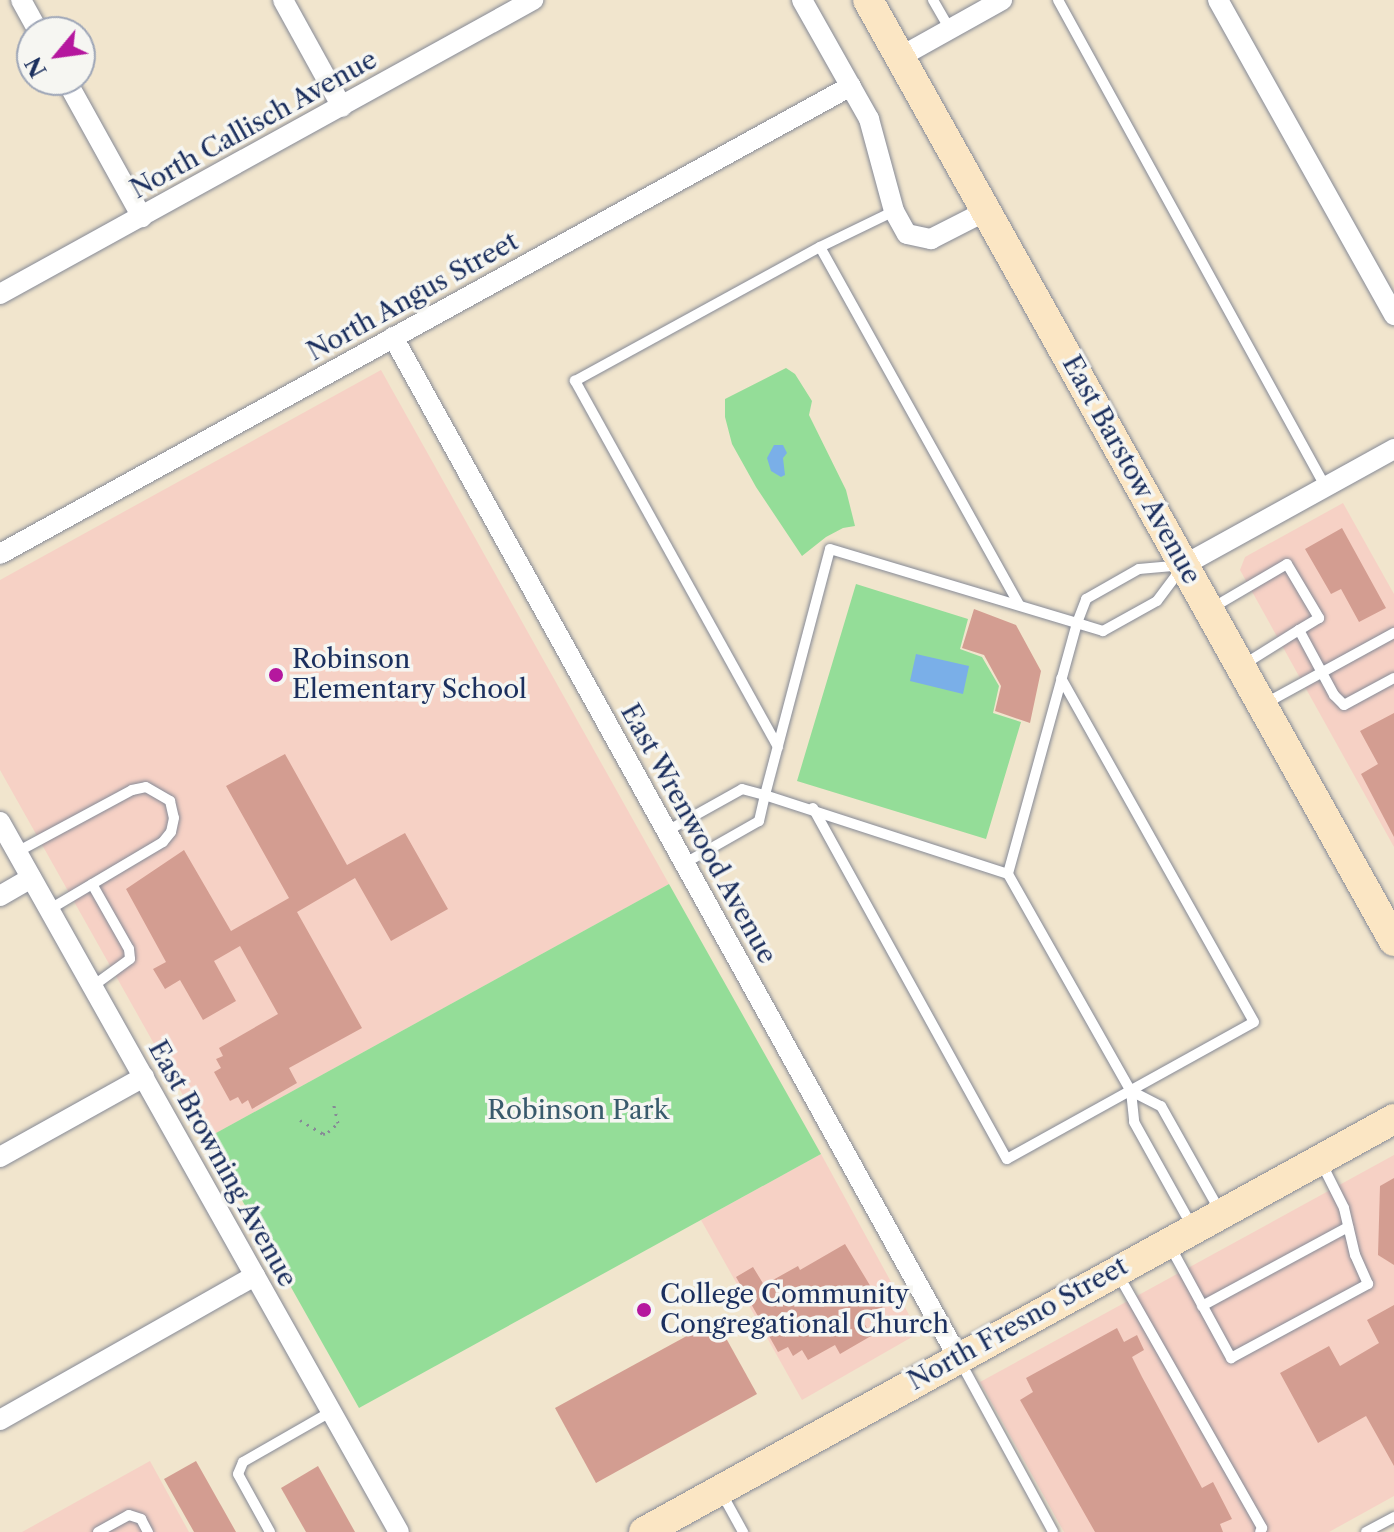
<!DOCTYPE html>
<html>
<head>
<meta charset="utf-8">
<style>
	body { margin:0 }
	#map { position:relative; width:1394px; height:1532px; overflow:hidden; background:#f1e5cd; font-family:"Libre Caslon Text",serif }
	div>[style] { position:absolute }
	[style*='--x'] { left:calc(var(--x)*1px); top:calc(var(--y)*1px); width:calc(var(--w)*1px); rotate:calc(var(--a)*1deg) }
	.built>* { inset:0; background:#f6d1c5 }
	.green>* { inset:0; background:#94dd98 }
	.water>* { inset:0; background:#7aafe8 }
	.building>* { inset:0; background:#d39d91 }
	.path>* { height:3px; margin-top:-1.5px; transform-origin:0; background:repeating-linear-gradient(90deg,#868a96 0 2px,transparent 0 8px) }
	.roads { filter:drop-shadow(0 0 2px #868a96) drop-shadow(0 0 2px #868a96) }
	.service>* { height:10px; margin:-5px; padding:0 5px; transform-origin:5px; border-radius:5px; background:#fff }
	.minor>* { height:20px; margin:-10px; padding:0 10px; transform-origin:10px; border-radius:10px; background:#fff }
	.secondary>* { height:30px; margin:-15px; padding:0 15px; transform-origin:15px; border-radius:15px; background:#fbe6c4 }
	.dots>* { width:22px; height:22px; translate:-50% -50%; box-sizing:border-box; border:4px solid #f6f6f2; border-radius:50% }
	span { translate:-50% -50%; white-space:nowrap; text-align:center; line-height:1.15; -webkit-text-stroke:7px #f6f6f2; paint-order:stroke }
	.street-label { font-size:26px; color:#1b2f5e }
	.poi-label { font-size:26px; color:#1b2f5e }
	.left { translate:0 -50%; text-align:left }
	.park-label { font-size:26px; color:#395a6c }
	.north { position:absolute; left:16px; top:16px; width:80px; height:80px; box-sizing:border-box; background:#f6f6f2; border:2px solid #9ea6b7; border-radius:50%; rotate:241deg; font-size:22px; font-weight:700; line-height:32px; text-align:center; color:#1b2f5e }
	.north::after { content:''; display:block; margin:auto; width:28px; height:36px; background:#b5179e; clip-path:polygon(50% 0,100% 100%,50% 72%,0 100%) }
</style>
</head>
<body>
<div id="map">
	<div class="built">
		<div style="clip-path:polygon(381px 370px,669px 884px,207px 1138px,0 770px,0 580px)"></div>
		<div style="clip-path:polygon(1343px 503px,1394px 594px,1394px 847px,1240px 570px,1245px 557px)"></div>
		<div style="clip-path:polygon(821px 1154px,919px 1333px,802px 1400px,701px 1220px)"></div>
		<div style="clip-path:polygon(1394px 1155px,1394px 1496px,1329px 1532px,1064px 1532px,980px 1382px)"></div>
		<div style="clip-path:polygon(150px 1461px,189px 1532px,22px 1532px)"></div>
	</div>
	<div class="green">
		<div style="clip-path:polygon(786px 368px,795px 374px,812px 401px,809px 415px,846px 490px,855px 526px,843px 528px,826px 537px,802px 556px,756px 487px,732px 444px,725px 417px,725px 399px)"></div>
		<div style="clip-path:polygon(856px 584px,968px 619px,960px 649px,982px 657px,999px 686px,993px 713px,1021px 722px,986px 839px,797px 781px)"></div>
		<div style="clip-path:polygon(669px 884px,821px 1154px,359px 1408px,207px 1138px)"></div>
	</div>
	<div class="water">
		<div style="clip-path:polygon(774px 445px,783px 445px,787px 453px,783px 458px,785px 475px,781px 477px,771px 471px,767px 458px)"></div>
		<div style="clip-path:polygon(916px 654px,969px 666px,963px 694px,910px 681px)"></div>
	</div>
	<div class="building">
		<div style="clip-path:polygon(1342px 528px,1386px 608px,1359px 622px,1341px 589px,1331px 594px,1305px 549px)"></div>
		<div style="clip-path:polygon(974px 609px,1016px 625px,1041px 671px,1030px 723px,995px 711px,1001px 686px,984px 655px,962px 648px)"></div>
		<div style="clip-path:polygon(1394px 713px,1394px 837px,1361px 774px,1378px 764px,1360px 731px)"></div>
		<div style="clip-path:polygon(285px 754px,347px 865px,405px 833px,448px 909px,391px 941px,355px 878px,297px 912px,362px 1028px,289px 1068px,297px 1083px,252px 1109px,248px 1100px,242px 1104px,238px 1097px,230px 1101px,214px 1072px,221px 1068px,216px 1059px,223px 1056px,219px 1048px,278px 1014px,240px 946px,214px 961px,236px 1001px,203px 1020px,180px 980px,165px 989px,153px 969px,166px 962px,126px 889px,184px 850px,231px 931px,289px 898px,226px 786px)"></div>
		<div style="clip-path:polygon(1394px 1178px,1394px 1265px,1378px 1255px,1380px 1186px)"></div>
		<div style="clip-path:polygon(845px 1244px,883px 1307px,862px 1319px,871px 1336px,840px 1354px,835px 1345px,808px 1360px,802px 1350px,793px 1356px,788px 1347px,778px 1352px,736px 1277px,753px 1267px,764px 1285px,798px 1266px,800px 1270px)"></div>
		<div style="clip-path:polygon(1394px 1305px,1394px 1466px,1366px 1416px,1318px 1443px,1280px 1373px,1329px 1346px,1340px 1366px,1379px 1343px,1367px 1320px)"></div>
		<div style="clip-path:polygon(716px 1320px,757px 1394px,596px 1483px,555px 1408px)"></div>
		<div style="clip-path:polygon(1117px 1328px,1124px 1342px,1137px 1335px,1144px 1350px,1132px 1357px,1142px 1377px,1202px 1488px,1213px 1482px,1232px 1519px,1220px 1524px,1223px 1532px,1095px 1532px,1020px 1400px,1033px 1392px,1026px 1378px)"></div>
		<div style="clip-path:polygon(196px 1461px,236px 1532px,194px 1532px,164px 1479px)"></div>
		<div style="clip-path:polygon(318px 1466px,355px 1532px,306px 1532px,281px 1488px)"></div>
	</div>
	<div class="path">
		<div style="--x:300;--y:1120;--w:27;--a:31"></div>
		<div style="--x:323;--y:1134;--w:5;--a:-22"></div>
		<div style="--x:328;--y:1132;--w:13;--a:-42"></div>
		<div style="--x:338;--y:1123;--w:22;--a:-103"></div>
	</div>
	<div class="roads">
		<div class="service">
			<div style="--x:933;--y:0;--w:34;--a:60"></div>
			<div style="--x:1058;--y:0;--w:555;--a:61.22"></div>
			<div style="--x:820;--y:247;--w:82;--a:-25.9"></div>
			<div style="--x:830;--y:549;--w:258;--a:16.7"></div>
			<div style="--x:1077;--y:623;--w:260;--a:105.4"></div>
			<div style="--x:1008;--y:874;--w:256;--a:-162"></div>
			<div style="--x:765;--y:795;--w:254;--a:-75.2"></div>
			<div style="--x:1184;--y:565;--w:45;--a:126.9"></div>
			<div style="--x:1157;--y:601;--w:62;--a:150.9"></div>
			<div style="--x:1103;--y:631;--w:27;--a:-163"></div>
			<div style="--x:1077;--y:623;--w:26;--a:-69"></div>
			<div style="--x:1086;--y:599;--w:61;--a:-29.5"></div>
			<div style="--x:1139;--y:569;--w:45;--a:-5.1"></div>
			<div style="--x:1212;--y:608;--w:87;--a:-30.4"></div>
			<div style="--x:1287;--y:564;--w:63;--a:59.3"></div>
			<div style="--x:1319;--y:618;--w:23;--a:149"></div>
			<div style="--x:1243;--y:665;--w:66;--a:-32"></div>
			<div style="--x:1299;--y:630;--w:74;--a:61.7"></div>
			<div style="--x:1334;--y:695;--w:14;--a:45"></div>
			<div style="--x:1344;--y:705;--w:57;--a:-28.4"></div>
			<div style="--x:1266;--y:703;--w:146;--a:-28.7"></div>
			<div style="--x:778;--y:747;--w:419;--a:-119"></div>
			<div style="--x:575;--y:381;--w:279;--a:-28.7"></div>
			<div style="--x:820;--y:247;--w:409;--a:60.9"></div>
			<div style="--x:813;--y:808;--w:401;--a:61.1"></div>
			<div style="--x:1007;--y:1159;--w:282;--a:-29"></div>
			<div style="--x:1254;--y:1022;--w:394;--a:-119.3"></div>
			<div style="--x:667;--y:831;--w:86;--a:-29.2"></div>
			<div style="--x:742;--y:789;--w:24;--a:15"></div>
			<div style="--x:765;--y:795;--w:27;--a:103"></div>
			<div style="--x:759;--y:821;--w:85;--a:150.4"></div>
			<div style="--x:17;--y:852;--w:131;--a:-28.3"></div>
			<div style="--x:132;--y:790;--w:14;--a:-12"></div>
			<div style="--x:146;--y:787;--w:28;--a:30"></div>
			<div style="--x:170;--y:801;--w:17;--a:77"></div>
			<div style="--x:174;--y:818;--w:14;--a:102"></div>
			<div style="--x:171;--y:832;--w:13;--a:129"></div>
			<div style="--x:163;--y:842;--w:131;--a:149.3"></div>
			<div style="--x:1008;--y:874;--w:249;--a:60.5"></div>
			<div style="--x:1131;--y:1091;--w:31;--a:84"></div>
			<div style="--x:1134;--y:1122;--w:119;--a:60.9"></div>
			<div style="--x:92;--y:884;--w:75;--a:60.4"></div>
			<div style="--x:129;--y:949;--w:10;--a:84"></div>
			<div style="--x:130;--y:959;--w:46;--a:143.9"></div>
			<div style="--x:1131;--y:1091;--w:34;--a:27"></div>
			<div style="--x:1161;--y:1106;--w:120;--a:60.7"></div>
			<div style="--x:1170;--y:1246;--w:128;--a:61.4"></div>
			<div style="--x:1231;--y:1358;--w:156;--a:-28.4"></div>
			<div style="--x:1368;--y:1284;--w:32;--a:-114"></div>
			<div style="--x:1355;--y:1255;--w:48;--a:-103.2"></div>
			<div style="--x:1344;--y:1208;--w:49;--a:-116.6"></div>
			<div style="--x:1119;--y:1276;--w:290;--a:60.4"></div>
			<div style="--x:1262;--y:1528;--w:4;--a:117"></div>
			<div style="--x:1202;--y:1306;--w:166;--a:-28.4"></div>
			<div style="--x:961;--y:1363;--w:192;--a:61.4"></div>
			<div style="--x:721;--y:1492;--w:46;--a:61.2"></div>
			<div style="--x:98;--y:1532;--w:35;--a:-29"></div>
			<div style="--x:129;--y:1515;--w:13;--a:18"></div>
			<div style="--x:141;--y:1519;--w:15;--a:62"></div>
			<div style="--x:270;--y:1532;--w:66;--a:-118.9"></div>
			<div style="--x:238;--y:1474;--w:13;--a:-67"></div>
			<div style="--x:243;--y:1462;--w:103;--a:-29.8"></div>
			<div style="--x:1366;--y:1532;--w:32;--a:-28"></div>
		</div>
		<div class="minor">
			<div style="--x:21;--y:0;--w:37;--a:61"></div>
			<div style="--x:283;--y:0;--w:122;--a:61.1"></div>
			<div style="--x:802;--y:0;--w:137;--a:60.6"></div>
			<div style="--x:869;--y:119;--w:95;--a:74.8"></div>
			<div style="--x:894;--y:211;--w:26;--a:61"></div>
			<div style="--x:907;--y:234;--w:25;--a:12"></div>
			<div style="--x:931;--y:239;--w:62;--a:-27"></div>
			<div style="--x:1218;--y:0;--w:361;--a:60.8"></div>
			<div style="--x:900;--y:57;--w:117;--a:-29.2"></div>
			<div style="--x:66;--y:80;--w:157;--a:61"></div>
			<div style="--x:0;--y:294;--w:609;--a:-28.88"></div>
			<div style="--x:393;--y:337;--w:1166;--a:61.02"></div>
			<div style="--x:0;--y:554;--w:971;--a:-28.81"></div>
			<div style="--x:1184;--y:565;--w:240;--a:-28.9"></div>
			<div style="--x:0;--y:822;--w:814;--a:60.67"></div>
			<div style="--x:0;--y:896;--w:36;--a:-30"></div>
			<div style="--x:0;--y:1157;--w:165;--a:-29.1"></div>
			<div style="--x:0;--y:1420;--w:293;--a:-29.5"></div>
		</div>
		<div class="secondary">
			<div style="--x:868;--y:0;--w:1078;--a:60.8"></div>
			<div style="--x:644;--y:1532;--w:856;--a:-28.84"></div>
		</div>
	</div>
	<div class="dots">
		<div style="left:276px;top:675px;background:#b5179e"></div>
		<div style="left:644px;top:1310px;background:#b5179e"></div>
	</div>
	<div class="street-label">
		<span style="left:254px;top:125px;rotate:-29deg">North Callisch Avenue</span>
		<span style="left:413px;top:297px;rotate:-29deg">North Angus Street</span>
		<span style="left:1131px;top:470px;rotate:61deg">East Barstow Avenue</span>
		<span style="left:698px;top:834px;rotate:61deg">East Wrenwood Avenue</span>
		<span style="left:222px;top:1164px;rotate:61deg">East Browning Avenue</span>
		<span style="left:1018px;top:1324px;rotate:-29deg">North Fresno Street</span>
	</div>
	<div class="poi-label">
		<span class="left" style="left:292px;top:675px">Robinson<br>Elementary School</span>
		<span class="left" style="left:660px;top:1310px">College Community<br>Congregational Church</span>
	</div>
	<div class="park-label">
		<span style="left:578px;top:1111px">Robinson Park</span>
	</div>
	<div class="north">N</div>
</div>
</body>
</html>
